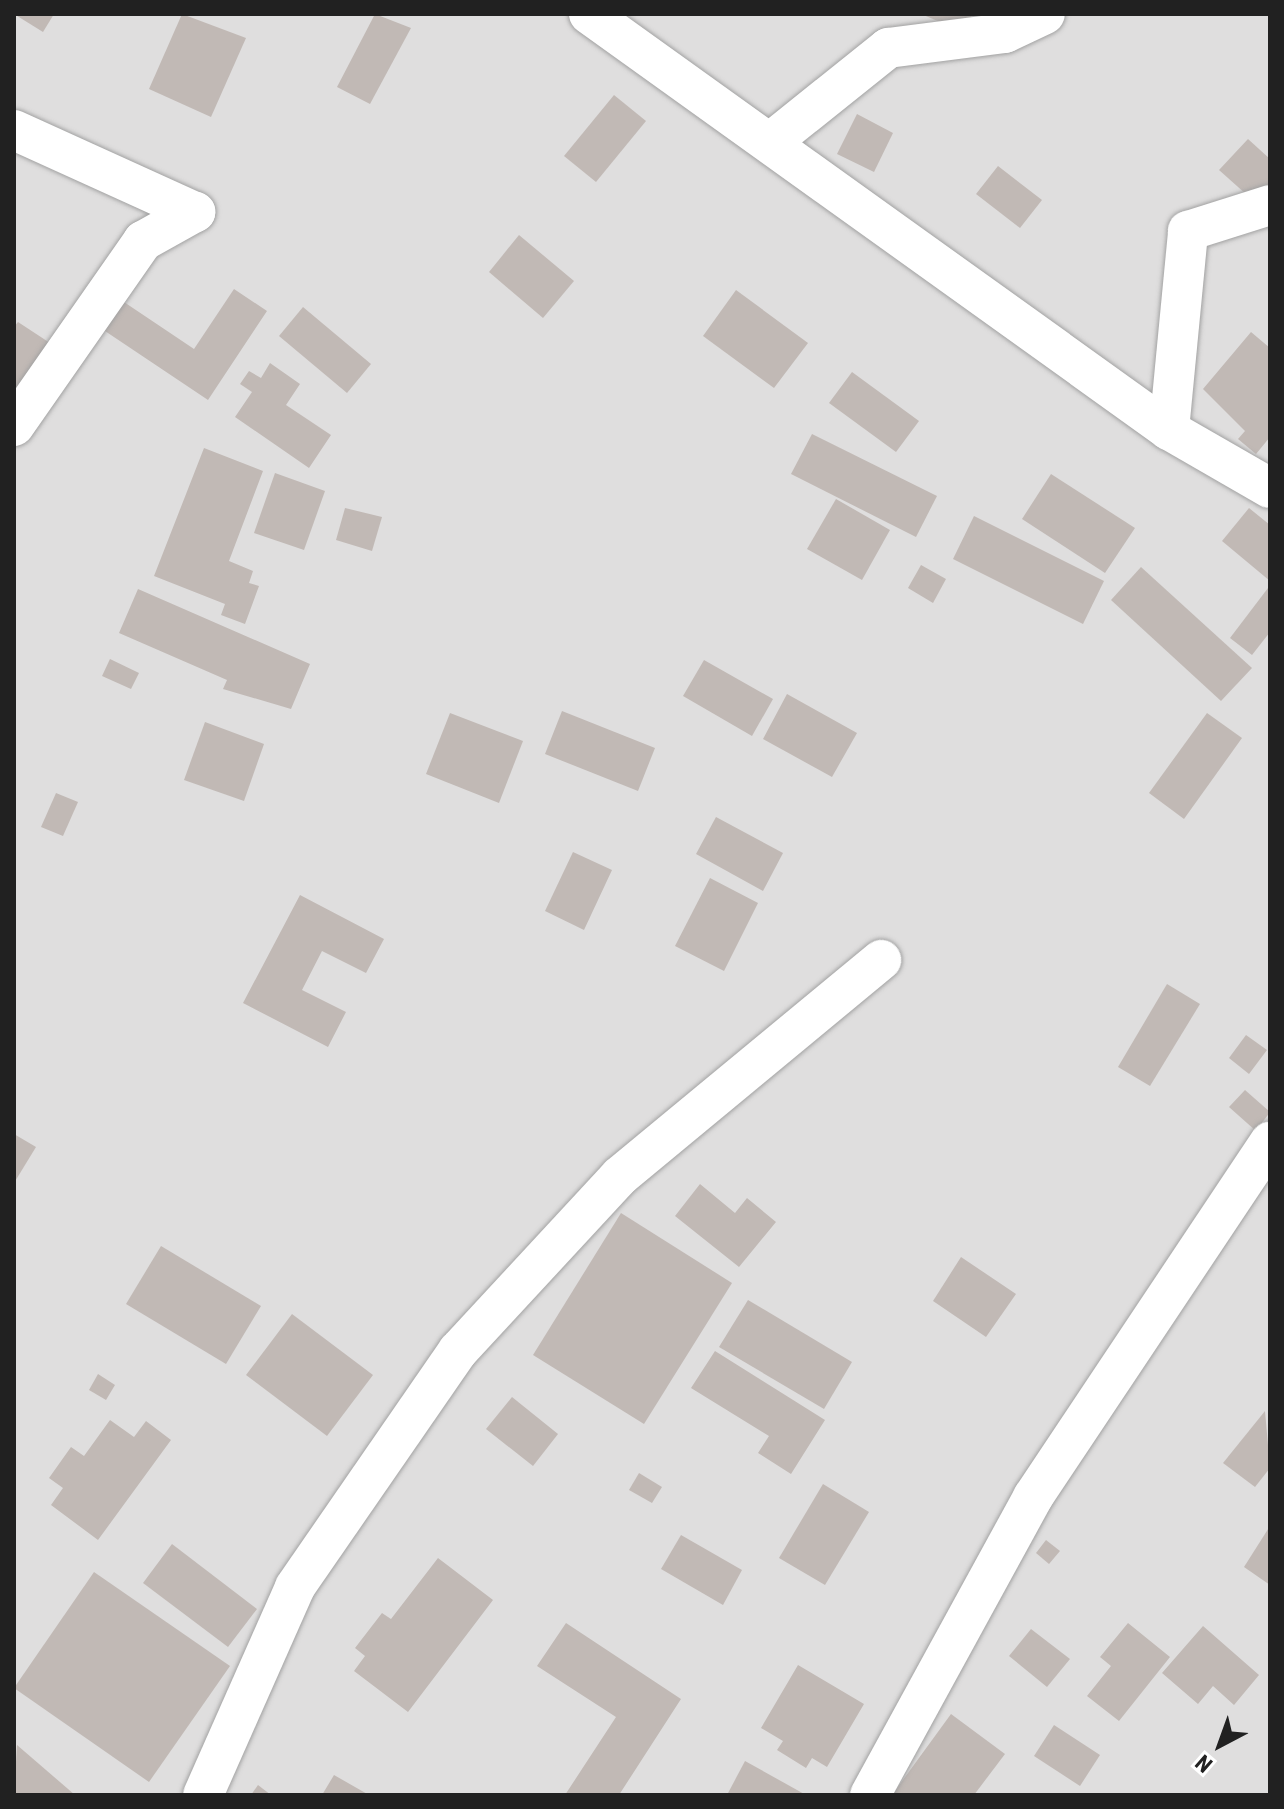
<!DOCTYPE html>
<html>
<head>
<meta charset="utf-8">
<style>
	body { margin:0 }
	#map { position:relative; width:1284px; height:1809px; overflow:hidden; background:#f1eee9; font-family:"Roboto Condensed",sans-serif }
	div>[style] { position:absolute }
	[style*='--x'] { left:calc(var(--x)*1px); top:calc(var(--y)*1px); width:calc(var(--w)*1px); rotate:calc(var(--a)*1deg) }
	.residential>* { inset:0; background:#dfdede }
	.building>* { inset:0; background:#c1b9b5 }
	.roads { filter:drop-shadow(0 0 2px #a2a2a2) drop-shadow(0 0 2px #a2a2a2) }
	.minor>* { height:40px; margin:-20px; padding:0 20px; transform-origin:20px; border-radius:20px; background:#fff }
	span { translate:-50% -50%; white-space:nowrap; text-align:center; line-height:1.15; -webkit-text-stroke:8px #fff; paint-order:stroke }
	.frame { position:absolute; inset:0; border:16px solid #212121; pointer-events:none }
	.north { position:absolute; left:1180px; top:1705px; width:80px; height:80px; -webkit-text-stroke:6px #fff; paint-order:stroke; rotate:221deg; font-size:22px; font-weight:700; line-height:32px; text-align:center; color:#212121 }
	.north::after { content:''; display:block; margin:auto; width:28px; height:36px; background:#212121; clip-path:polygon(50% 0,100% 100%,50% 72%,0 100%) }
</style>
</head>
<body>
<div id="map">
	<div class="residential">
		<div style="clip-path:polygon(14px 14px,1270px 14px,1270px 1795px,14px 1795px)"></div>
	</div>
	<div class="building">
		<div style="clip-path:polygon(14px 14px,54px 14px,43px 32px)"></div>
		<div style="clip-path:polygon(182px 14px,246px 38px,211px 117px,149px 89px)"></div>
		<div style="clip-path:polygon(375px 14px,411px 28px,370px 104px,337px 87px)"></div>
		<div style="clip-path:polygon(921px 14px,972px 14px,964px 32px)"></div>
		<div style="clip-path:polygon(614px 95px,646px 121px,596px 182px,564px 156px)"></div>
		<div style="clip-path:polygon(857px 114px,893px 133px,874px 172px,837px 154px)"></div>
		<div style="clip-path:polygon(1248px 139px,1270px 159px,1270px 187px,1256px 203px,1219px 170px)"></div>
		<div style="clip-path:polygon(998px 166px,1042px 200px,1020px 228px,976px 194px)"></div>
		<div style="clip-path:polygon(519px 235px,574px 281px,543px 318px,489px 272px)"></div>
		<div style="clip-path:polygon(234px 289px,267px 311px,208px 400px,99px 327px,118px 298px,194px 349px)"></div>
		<div style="clip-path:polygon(736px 290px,808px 343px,774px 388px,703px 336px)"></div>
		<div style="clip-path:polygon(303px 307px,371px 364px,347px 393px,279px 336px)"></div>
		<div style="clip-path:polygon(18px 322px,50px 343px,14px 398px,14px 327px)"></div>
		<div style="clip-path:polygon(1251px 332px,1270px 348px,1270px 437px,1256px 454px,1238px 439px,1245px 431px,1203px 389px)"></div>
		<div style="clip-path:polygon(270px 363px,300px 384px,286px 405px,331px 435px,309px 468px,235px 417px,252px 392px,240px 384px,249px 371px,261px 378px)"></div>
		<div style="clip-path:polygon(852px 372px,919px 421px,896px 452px,829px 403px)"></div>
		<div style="clip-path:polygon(812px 434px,937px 496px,916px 537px,791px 474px)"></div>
		<div style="clip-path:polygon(204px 448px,263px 471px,229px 561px,253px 571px,249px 583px,259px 586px,245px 624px,221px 615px,225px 604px,154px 576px)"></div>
		<div style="clip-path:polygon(275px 473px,325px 491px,304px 550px,254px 533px)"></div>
		<div style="clip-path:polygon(1051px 474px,1135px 528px,1105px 573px,1022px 519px)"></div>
		<div style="clip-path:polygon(836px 499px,890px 530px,862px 580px,807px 549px)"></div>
		<div style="clip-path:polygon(345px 508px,382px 517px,372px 551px,336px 540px)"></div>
		<div style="clip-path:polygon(1249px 508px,1270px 525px,1270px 581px,1222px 541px)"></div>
		<div style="clip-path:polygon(974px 516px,1104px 581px,1083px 624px,953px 559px)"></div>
		<div style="clip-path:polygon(921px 565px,946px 579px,933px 603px,908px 588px)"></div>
		<div style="clip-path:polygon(1141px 567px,1252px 668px,1221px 701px,1111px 600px)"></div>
		<div style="clip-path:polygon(1268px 588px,1270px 632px,1252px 655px,1230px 638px)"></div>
		<div style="clip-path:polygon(138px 589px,310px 664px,291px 709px,223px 689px,227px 680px,119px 633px)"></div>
		<div style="clip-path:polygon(110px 659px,139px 673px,131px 689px,102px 676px)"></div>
		<div style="clip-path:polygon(704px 660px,773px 699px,752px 736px,683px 696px)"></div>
		<div style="clip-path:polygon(787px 694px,857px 733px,832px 777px,763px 739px)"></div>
		<div style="clip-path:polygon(562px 711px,655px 748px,638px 791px,545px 754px)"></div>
		<div style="clip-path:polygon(450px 713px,523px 741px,499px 803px,426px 774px)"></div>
		<div style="clip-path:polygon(1207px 713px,1242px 738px,1184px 819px,1149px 793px)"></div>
		<div style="clip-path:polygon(205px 722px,264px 744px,244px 801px,184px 780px)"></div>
		<div style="clip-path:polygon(56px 793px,78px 802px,63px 836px,41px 827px)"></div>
		<div style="clip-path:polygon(716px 817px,783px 853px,763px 891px,696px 854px)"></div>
		<div style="clip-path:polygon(573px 852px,612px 870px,584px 930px,545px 911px)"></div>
		<div style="clip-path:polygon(710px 878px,758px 903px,724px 971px,675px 946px)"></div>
		<div style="clip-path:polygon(300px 895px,384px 939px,366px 973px,322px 951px,302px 990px,346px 1012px,328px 1047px,243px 1003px)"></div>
		<div style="clip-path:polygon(1167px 984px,1200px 1004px,1150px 1086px,1118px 1067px)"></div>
		<div style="clip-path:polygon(1246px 1035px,1267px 1050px,1249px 1074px,1229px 1058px)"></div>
		<div style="clip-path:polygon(1245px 1090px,1270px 1112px,1256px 1131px,1229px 1107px)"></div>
		<div style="clip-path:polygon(14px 1134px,36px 1147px,14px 1183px)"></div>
		<div style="clip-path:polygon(700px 1184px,735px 1213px,747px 1198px,776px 1222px,739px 1267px,675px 1216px)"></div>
		<div style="clip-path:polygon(621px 1213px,732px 1283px,644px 1424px,533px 1355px)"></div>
		<div style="clip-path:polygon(161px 1246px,261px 1306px,226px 1364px,126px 1304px)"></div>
		<div style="clip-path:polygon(961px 1257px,1016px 1294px,986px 1337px,933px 1301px)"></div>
		<div style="clip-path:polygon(748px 1300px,852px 1362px,824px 1409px,719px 1347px)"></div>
		<div style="clip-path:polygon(292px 1314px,373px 1375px,327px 1436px,246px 1375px)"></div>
		<div style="clip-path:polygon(715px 1351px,825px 1420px,791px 1474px,758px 1453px,769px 1436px,691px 1388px)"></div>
		<div style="clip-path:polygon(98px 1374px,115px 1385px,106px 1400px,89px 1390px)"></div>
		<div style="clip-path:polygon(512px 1397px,558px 1434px,533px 1466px,486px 1429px)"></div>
		<div style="clip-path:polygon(1265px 1411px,1270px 1468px,1255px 1487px,1223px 1463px)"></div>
		<div style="clip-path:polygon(110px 1420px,134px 1437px,146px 1421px,171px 1440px,98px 1540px,51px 1505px,63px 1488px,49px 1478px,71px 1447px,84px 1456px)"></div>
		<div style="clip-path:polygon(639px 1473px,662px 1487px,652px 1503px,629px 1490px)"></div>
		<div style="clip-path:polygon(823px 1484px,869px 1512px,825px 1585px,779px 1558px)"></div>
		<div style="clip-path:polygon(1270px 1526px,1270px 1585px,1244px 1567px)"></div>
		<div style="clip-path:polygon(681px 1535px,742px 1570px,723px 1605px,661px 1569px)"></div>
		<div style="clip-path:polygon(1046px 1540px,1060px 1551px,1049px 1564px,1036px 1553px)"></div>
		<div style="clip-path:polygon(172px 1544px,257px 1609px,228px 1647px,143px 1583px)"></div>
		<div style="clip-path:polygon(438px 1558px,493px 1600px,408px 1712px,354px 1671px,365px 1656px,355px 1648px,382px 1613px,391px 1619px)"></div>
		<div style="clip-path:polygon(94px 1572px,230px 1666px,149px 1782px,14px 1688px)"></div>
		<div style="clip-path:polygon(566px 1623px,681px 1699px,619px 1795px,565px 1795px,616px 1717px,537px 1666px)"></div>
		<div style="clip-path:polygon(1128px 1623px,1170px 1657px,1119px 1721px,1087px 1696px,1111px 1666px,1100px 1657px)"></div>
		<div style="clip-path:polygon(1203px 1626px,1259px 1675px,1234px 1705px,1213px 1686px,1198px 1704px,1162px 1673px)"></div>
		<div style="clip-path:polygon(1031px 1629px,1070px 1659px,1047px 1687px,1009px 1656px)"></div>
		<div style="clip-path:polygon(798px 1665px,864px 1704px,827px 1767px,812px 1758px,806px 1768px,777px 1750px,783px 1741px,761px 1728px)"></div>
		<div style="clip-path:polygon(951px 1714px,1005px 1754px,974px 1795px,892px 1795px)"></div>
		<div style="clip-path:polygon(1054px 1725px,1100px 1755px,1080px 1786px,1034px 1756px)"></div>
		<div style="clip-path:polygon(17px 1745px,75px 1795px,14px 1795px)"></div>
		<div style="clip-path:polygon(745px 1761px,806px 1795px,727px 1795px)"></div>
		<div style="clip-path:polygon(334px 1775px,369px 1795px,322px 1795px)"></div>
		<div style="clip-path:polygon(258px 1785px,271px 1795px,251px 1795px)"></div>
	</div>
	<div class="roads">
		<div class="minor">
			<div style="--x:589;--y:14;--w:714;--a:35.65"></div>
			<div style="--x:1169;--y:430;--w:116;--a:29.9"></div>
			<div style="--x:14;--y:130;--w:199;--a:24.4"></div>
			<div style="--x:772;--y:141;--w:149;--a:-38.7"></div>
			<div style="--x:888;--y:48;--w:118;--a:-7.3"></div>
			<div style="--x:1005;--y:33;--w:44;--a:-25.4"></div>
			<div style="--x:14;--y:426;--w:226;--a:-55.1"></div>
			<div style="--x:143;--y:241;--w:60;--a:-29.1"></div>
			<div style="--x:1169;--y:430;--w:200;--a:-84.5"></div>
			<div style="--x:1188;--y:231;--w:86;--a:-17.6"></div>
			<div style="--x:203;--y:1795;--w:227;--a:-66.1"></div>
			<div style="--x:295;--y:1587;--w:287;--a:-55.4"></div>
			<div style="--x:458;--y:1351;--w:238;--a:-47.2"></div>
			<div style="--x:620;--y:1176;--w:339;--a:-39.6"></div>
			<div style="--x:870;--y:1795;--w:340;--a:-61.3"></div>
			<div style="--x:1033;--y:1497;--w:427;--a:-56.3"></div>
		</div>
	</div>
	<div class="frame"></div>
	<div class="north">N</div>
</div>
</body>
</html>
